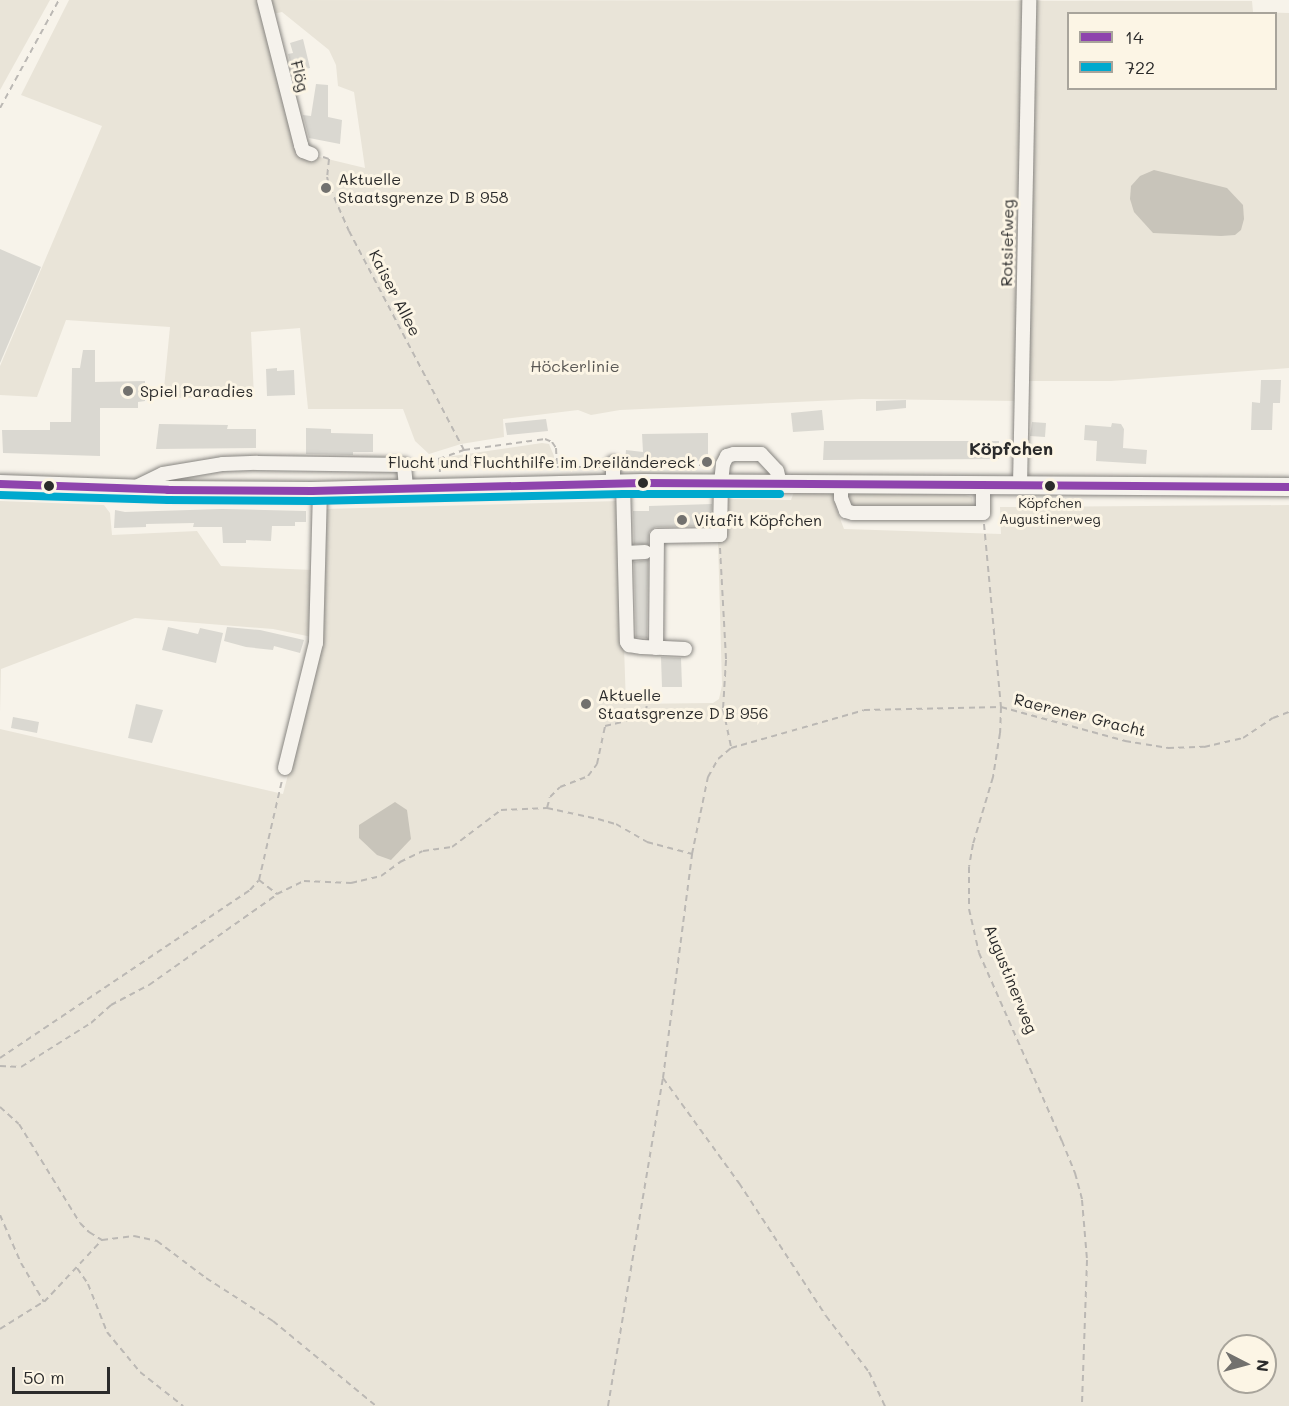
<!DOCTYPE html>
<html>
<head>
<meta charset="utf-8">
<style>
	body { margin:0 }
	#map { position:relative; width:1289px; height:1406px; overflow:hidden; background:#f7f3ea; font-family:Mali,sans-serif }
	div>[style] { position:absolute }
	[style*='--x'] { left:calc(var(--x)*1px); top:calc(var(--y)*1px); width:calc(var(--w)*1px); rotate:calc(var(--a)*1deg) }
	.green>* { inset:0; background:#e9e4d8 }
	.water>* { inset:0; background:#c8c4ba }
	.building>* { inset:0; background:#dad8d1 }
	.path>* { height:2px; margin-top:-1px; transform-origin:0; background:repeating-linear-gradient(90deg,#bbb8b4 0 6px,transparent 0 10.5px) }
	.roads { filter:drop-shadow(0 0 2px #878581) drop-shadow(0 0 2px #878581) }
	.minor>* { height:14px; margin:-7px; padding:0 7px; transform-origin:7px; border-radius:7px; background:#f5f2ec }
	.major>* { height:18px; margin:-9px; padding:0 9px; transform-origin:9px; border-radius:9px; background:#f5f2ec }
	.bus-1>* { height:8px; margin:-4px; padding:0 4px; transform-origin:4px; border-radius:4px; background:#8e44ad }
	.bus-2>* { height:8px; margin:-4px; padding:0 4px; transform-origin:4px; border-radius:4px; background:#00a9ce }
	.dots>* { width:16px; height:16px; translate:-50% -50%; box-sizing:border-box; border:3px solid #fcf5e5; border-radius:50% }
	span { translate:-50% -50%; white-space:nowrap; text-align:center; line-height:1.15; -webkit-text-stroke:6px #fcf5e5; paint-order:stroke }
	.bus-label { font-size:14px; color:#2b2b2b }
	.street-label { font-size:16px; color:#2b2b2b }
	.poi-label { font-size:16px; color:#2b2b2b }
	.left { translate:0 -50%; text-align:left }
	.right { translate:-100% -50%; text-align:right }
	.park-label { font-size:16px; color:#585653 }
	.neighbourhood-label { font-size:18px; color:#2b2b2b; font-weight:700 }
	.legend { position:absolute; left:1067px; top:12px; width:210px; height:78px; box-sizing:border-box; background:#fcf5e5; border:2px solid #a8a49b; margin:0; padding:8px 10px; list-style:none; font-size:18px; color:#2b2b2b }
	.legend li { display:flex; align-items:center; gap:12px; height:30px }
	.legend b { width:30px; border:2px solid #a8a49b }
	.north { position:absolute; left:1217px; top:1334px; width:60px; height:60px; box-sizing:border-box; background:#fcf5e5; border:2px solid #a8a49b; border-radius:50%; rotate:96deg; font-size:16px; font-weight:700; line-height:24px; text-align:center; color:#2b2b2b }
	.north::after { content:''; display:block; margin:auto; width:21px; height:27px; background:#72716e; clip-path:polygon(50% 0,100% 100%,50% 72%,0 100%) }
	.scale { position:absolute; left:12px; top:1367px; width:98px; height:27px; box-sizing:border-box; border:3px solid #2b2b2b; border-top:0; padding-left:8px; font-size:18px; line-height:21px; white-space:nowrap; color:#2b2b2b; -webkit-text-stroke:4px #fcf5e5; paint-order:stroke }
</style>
</head>
<body>
<div id="map">
	<div class="green">
		<div style="clip-path:polygon(0 0,50px 0,0 90px)"></div>
		<div style="clip-path:polygon(evenodd,69px 0,260px 0,311px 155px,365px 168px,354px 92px,338px 86px,336px 65px,329px 50px,282px 12px,272px 14px,268px 0,1252px 1px,1253px 12px,1289px 13px,1289px 368px,1111px 381px,1029px 381px,1027px 401px,862px 399px,620px 410px,591px 415px,578px 410px,503px 419px,504px 437px,461px 444px,429px 454px,415px 441px,403px 409px,308px 409px,300px 328px,251px 332px,254px 397px,163px 398px,170px 327px,66px 320px,37px 397px,0 395px,0 366px,102px 126px,21px 95px,69px 0,1068px 14px,1276px 14px,1276px 88px,1068px 88px,1068px 14px)"></div>
		<div style="clip-path:polygon(542px 443px,549px 444px,554px 456px,553px 462px,447px 467px,446px 457px)"></div>
		<div style="clip-path:polygon(evenodd,794px 492px,965px 495px,972px 497px,973px 507px,836px 508px,844px 529px,1001px 534px,1000px 507px,1289px 505px,1289px 1406px,0 1406px,0 729px,283px 794px,322px 644px,324px 509px,619px 501px,626px 704px,713px 703px,719px 699px,722px 685px,718px 541px,724px 499px,791px 500px,794px 492px,1229px 1346px,1265px 1346px,1265px 1382px,1229px 1382px,1229px 1346px)"></div>
		<div style="clip-path:polygon(0 501px,104px 505px,110px 513px,112px 535px,197px 531px,221px 566px,313px 570px,312px 637px,273px 629px,135px 618px,1px 669px,0 713px)"></div>
	</div>
	<div class="water">
		<div style="clip-path:polygon(1154px 170px,1227px 188px,1243px 205px,1244px 219px,1241px 230px,1235px 235px,1221px 236px,1153px 233px,1134px 212px,1130px 199px,1131px 186px,1140px 176px)"></div>
		<div style="clip-path:polygon(395px 802px,407px 810px,411px 839px,391px 860px,377px 855px,359px 838px,359px 825px)"></div>
	</div>
	<div class="building">
		<div style="clip-path:polygon(303px 39px,310px 68px,293px 72px,288px 54px,293px 53px,290px 43px)"></div>
		<div style="clip-path:polygon(316px 84px,328px 85px,328px 117px,342px 120px,340px 144px,309px 138px,303px 115px,311px 116px)"></div>
		<div style="clip-path:polygon(0 249px,41px 267px,0 363px)"></div>
		<div style="clip-path:polygon(83px 350px,95px 350px,95px 382px,145px 381px,145px 401px,138px 402px,138px 408px,100px 408px,100px 456px,3px 453px,2px 430px,50px 430px,50px 422px,71px 422px,72px 368px,80px 368px)"></div>
		<div style="clip-path:polygon(277px 368px,277px 371px,294px 370px,295px 395px,267px 396px,266px 369px)"></div>
		<div style="clip-path:polygon(1261px 380px,1281px 380px,1280px 403px,1273px 403px,1272px 430px,1251px 430px,1252px 402px,1260px 403px)"></div>
		<div style="clip-path:polygon(906px 400px,906px 408px,876px 411px,876px 401px)"></div>
		<div style="clip-path:polygon(822px 410px,824px 430px,793px 432px,791px 413px)"></div>
		<div style="clip-path:polygon(546px 419px,548px 431px,507px 435px,505px 423px)"></div>
		<div style="clip-path:polygon(1032px 422px,1046px 423px,1045px 437px,1030px 436px)"></div>
		<div style="clip-path:polygon(1112px 423px,1121px 424px,1124px 429px,1123px 448px,1147px 450px,1146px 464px,1096px 461px,1097px 441px,1084px 440px,1085px 425px,1111px 427px)"></div>
		<div style="clip-path:polygon(159px 424px,228px 425px,227px 429px,256px 429px,256px 448px,156px 449px)"></div>
		<div style="clip-path:polygon(306px 428px,331px 429px,331px 433px,373px 434px,373px 452px,353px 452px,353px 455px,306px 454px)"></div>
		<div style="clip-path:polygon(708px 433px,708px 461px,625px 462px,626px 450px,643px 452px,642px 434px)"></div>
		<div style="clip-path:polygon(824px 441px,999px 441px,999px 459px,823px 460px)"></div>
		<div style="clip-path:polygon(712px 504px,711px 526px,656px 527px,649px 532px,648px 544px,634px 544px,633px 511px,649px 511px,649px 506px)"></div>
		<div style="clip-path:polygon(222px 509px,306px 511px,306px 522px,295px 522px,295px 526px,272px 526px,271px 541px,246px 540px,246px 543px,223px 543px,222px 527px,193px 527px,194px 523px,146px 524px,146px 527px,114px 528px,115px 510px,125px 512px)"></div>
		<div style="clip-path:polygon(648px 560px,647px 638px,636px 637px,634px 562px)"></div>
		<div style="clip-path:polygon(168px 627px,198px 634px,200px 628px,223px 633px,216px 663px,162px 650px)"></div>
		<div style="clip-path:polygon(227px 627px,260px 630px,304px 640px,300px 653px,274px 646px,273px 650px,246px 647px,224px 641px)"></div>
		<div style="clip-path:polygon(661px 657px,681px 658px,682px 687px,662px 687px)"></div>
		<div style="clip-path:polygon(136px 704px,163px 710px,152px 743px,128px 738px)"></div>
		<div style="clip-path:polygon(13px 717px,39px 722px,37px 733px,11px 728px)"></div>
	</div>
	<div class="path">
		<div style="--x:0;--y:108;--w:123;--a:-61.4"></div>
		<div style="--x:323;--y:157;--w:6;--a:18"></div>
		<div style="--x:329;--y:159;--w:18;--a:96"></div>
		<div style="--x:327;--y:177;--w:11;--a:75"></div>
		<div style="--x:330;--y:188;--w:47;--a:66.2"></div>
		<div style="--x:349;--y:231;--w:247;--a:62.3"></div>
		<div style="--x:439;--y:459;--w:13;--a:86"></div>
		<div style="--x:417;--y:460;--w:22;--a:-3"></div>
		<div style="--x:439;--y:459;--w:27;--a:-20"></div>
		<div style="--x:464;--y:450;--w:82;--a:-7.7"></div>
		<div style="--x:545;--y:439;--w:8;--a:23"></div>
		<div style="--x:552;--y:442;--w:7;--a:56"></div>
		<div style="--x:556;--y:448;--w:19;--a:87"></div>
		<div style="--x:557;--y:467;--w:43;--a:0"></div>
		<div style="--x:626;--y:466;--w:85;--a:-0.7"></div>
		<div style="--x:984;--y:524;--w:184;--a:84.7"></div>
		<div style="--x:1001;--y:707;--w:26;--a:92"></div>
		<div style="--x:1000;--y:733;--w:45;--a:99"></div>
		<div style="--x:993;--y:777;--w:70;--a:106.6"></div>
		<div style="--x:973;--y:844;--w:23;--a:100"></div>
		<div style="--x:969;--y:867;--w:42;--a:90"></div>
		<div style="--x:969;--y:909;--w:45;--a:77.2"></div>
		<div style="--x:979;--y:953;--w:206;--a:66.2"></div>
		<div style="--x:1062;--y:1141;--w:35;--a:68"></div>
		<div style="--x:1075;--y:1173;--w:28;--a:75"></div>
		<div style="--x:1082;--y:1200;--w:60;--a:85.2"></div>
		<div style="--x:1087;--y:1260;--w:146;--a:92"></div>
		<div style="--x:720;--y:548;--w:112;--a:86.9"></div>
		<div style="--x:726;--y:660;--w:49;--a:93.5"></div>
		<div style="--x:723;--y:709;--w:40;--a:78"></div>
		<div style="--x:547;--y:808;--w:11;--a:-75"></div>
		<div style="--x:550;--y:797;--w:14;--a:-45"></div>
		<div style="--x:560;--y:787;--w:30;--a:-21"></div>
		<div style="--x:588;--y:776;--w:15;--a:-53"></div>
		<div style="--x:597;--y:764;--w:39;--a:-78"></div>
		<div style="--x:605;--y:726;--w:23;--a:-13"></div>
		<div style="--x:627;--y:721;--w:21;--a:-25"></div>
		<div style="--x:646;--y:712;--w:9;--a:-84"></div>
		<div style="--x:259;--y:880;--w:23;--a:38"></div>
		<div style="--x:277;--y:894;--w:30;--a:-26"></div>
		<div style="--x:304;--y:881;--w:47;--a:2.4"></div>
		<div style="--x:351;--y:883;--w:31;--a:-13"></div>
		<div style="--x:381;--y:876;--w:24;--a:-36"></div>
		<div style="--x:400;--y:862;--w:25;--a:-26"></div>
		<div style="--x:423;--y:851;--w:29;--a:-8"></div>
		<div style="--x:452;--y:847;--w:61;--a:-37.1"></div>
		<div style="--x:501;--y:810;--w:46;--a:-2.5"></div>
		<div style="--x:547;--y:808;--w:52;--a:12.2"></div>
		<div style="--x:598;--y:819;--w:19;--a:16"></div>
		<div style="--x:616;--y:824;--w:36;--a:30"></div>
		<div style="--x:647;--y:842;--w:47;--a:14.9"></div>
		<div style="--x:0;--y:1058;--w:301;--a:-33.9"></div>
		<div style="--x:250;--y:890;--w:13;--a:-48"></div>
		<div style="--x:259;--y:880;--w:103;--a:-77"></div>
		<div style="--x:0;--y:1066;--w:21;--a:3"></div>
		<div style="--x:21;--y:1067;--w:83;--a:-32.2"></div>
		<div style="--x:91;--y:1023;--w:27;--a:-42"></div>
		<div style="--x:111;--y:1005;--w:43;--a:-27.8"></div>
		<div style="--x:149;--y:985;--w:156;--a:-35.3"></div>
		<div style="--x:663;--y:1078;--w:130;--a:54.1"></div>
		<div style="--x:739;--y:1183;--w:159;--a:56.8"></div>
		<div style="--x:826;--y:1316;--w:71;--a:52.5"></div>
		<div style="--x:869;--y:1372;--w:38;--a:65"></div>
		<div style="--x:0;--y:1107;--w:25;--a:42"></div>
		<div style="--x:19;--y:1124;--w:116;--a:58.4"></div>
		<div style="--x:80;--y:1223;--w:13;--a:45"></div>
		<div style="--x:89;--y:1232;--w:15;--a:32"></div>
		<div style="--x:102;--y:1240;--w:32;--a:-7"></div>
		<div style="--x:134;--y:1236;--w:24;--a:12"></div>
		<div style="--x:157;--y:1241;--w:61;--a:37.1"></div>
		<div style="--x:206;--y:1278;--w:80;--a:32.7"></div>
		<div style="--x:273;--y:1321;--w:134;--a:39.5"></div>
		<div style="--x:0;--y:1215;--w:52;--a:66.4"></div>
		<div style="--x:21;--y:1263;--w:45;--a:59.5"></div>
		<div style="--x:44;--y:1302;--w:85;--a:-46.9"></div>
		<div style="--x:77;--y:1268;--w:19;--a:55"></div>
		<div style="--x:88;--y:1284;--w:52;--a:68.4"></div>
		<div style="--x:107;--y:1332;--w:52;--a:50.5"></div>
		<div style="--x:140;--y:1372;--w:55;--a:38.3"></div>
		<div style="--x:0;--y:1329;--w:51;--a:-32.1"></div>
		<div style="--x:608;--y:1406;--w:333;--a:-80.5"></div>
		<div style="--x:663;--y:1078;--w:226;--a:-82.6"></div>
		<div style="--x:692;--y:854;--w:79;--a:-78.3"></div>
		<div style="--x:708;--y:777;--w:21;--a:-61"></div>
		<div style="--x:718;--y:759;--w:17;--a:-40"></div>
		<div style="--x:731;--y:748;--w:138;--a:-15.9"></div>
		<div style="--x:864;--y:710;--w:137;--a:-1.3"></div>
		<div style="--x:1001;--y:707;--w:129;--a:15.3"></div>
		<div style="--x:1125;--y:741;--w:44;--a:9.2"></div>
		<div style="--x:1168;--y:748;--w:36;--a:-2"></div>
		<div style="--x:1204;--y:747;--w:40;--a:-13"></div>
		<div style="--x:1243;--y:738;--w:36;--a:-34"></div>
		<div style="--x:1273;--y:718;--w:17;--a:-21"></div>
	</div>
	<div class="roads">
		<div class="minor">
			<div style="--x:264;--y:0;--w:150;--a:75.7"></div>
			<div style="--x:301;--y:145;--w:6;--a:72"></div>
			<div style="--x:303;--y:151;--w:9;--a:21"></div>
			<div style="--x:613;--y:463;--w:20;--a:90"></div>
			<div style="--x:623;--y:483;--w:159;--a:88.6"></div>
			<div style="--x:627;--y:642;--w:4;--a:56"></div>
			<div style="--x:629;--y:645;--w:13;--a:9"></div>
			<div style="--x:642;--y:647;--w:43;--a:2.7"></div>
			<div style="--x:841;--y:484;--w:14;--a:90"></div>
			<div style="--x:841;--y:498;--w:14;--a:69"></div>
			<div style="--x:846;--y:511;--w:7;--a:16"></div>
			<div style="--x:853;--y:513;--w:130;--a:0"></div>
			<div style="--x:983;--y:513;--w:27;--a:-90"></div>
			<div style="--x:1020;--y:486;--w:486;--a:-88.9"></div>
			<div style="--x:134;--y:488;--w:32;--a:-26"></div>
			<div style="--x:163;--y:474;--w:61;--a:-9.5"></div>
			<div style="--x:223;--y:464;--w:34;--a:-2"></div>
			<div style="--x:257;--y:463;--w:147;--a:0.8"></div>
			<div style="--x:404;--y:465;--w:24;--a:85"></div>
			<div style="--x:625;--y:553;--w:20;--a:-3"></div>
			<div style="--x:656;--y:648;--w:112;--a:-89.5"></div>
			<div style="--x:657;--y:536;--w:63;--a:-0.9"></div>
			<div style="--x:720;--y:535;--w:52;--a:-88.9"></div>
			<div style="--x:721;--y:483;--w:19;--a:-84"></div>
			<div style="--x:723;--y:464;--w:9;--a:-63"></div>
			<div style="--x:727;--y:456;--w:7;--a:-16"></div>
			<div style="--x:734;--y:454;--w:27;--a:0"></div>
			<div style="--x:761;--y:454;--w:23;--a:47"></div>
			<div style="--x:777;--y:471;--w:13;--a:77"></div>
			<div style="--x:285;--y:768;--w:129;--a:-76.1"></div>
			<div style="--x:316;--y:643;--w:152;--a:-88.5"></div>
		</div>
		<div class="major">
			<div style="--x:0;--y:484;--w:168;--a:2"></div>
			<div style="--x:168;--y:490;--w:144;--a:0.4"></div>
			<div style="--x:312;--y:491;--w:331;--a:-1.4"></div>
			<div style="--x:643;--y:483;--w:646;--a:0.35"></div>
		</div>
	</div>
	<div class="bus-1">
		<div style="--x:0;--y:484;--w:168;--a:2"></div>
		<div style="--x:168;--y:490;--w:144;--a:0.4"></div>
		<div style="--x:312;--y:491;--w:331;--a:-1.4"></div>
		<div style="--x:643;--y:483;--w:646;--a:0.35"></div>
	</div>
	<div class="bus-2">
		<div style="--x:0;--y:495;--w:168;--a:1.7"></div>
		<div style="--x:168;--y:500;--w:144;--a:0.4"></div>
		<div style="--x:312;--y:501;--w:311;--a:-1.3"></div>
		<div style="--x:623;--y:494;--w:157;--a:0"></div>
	</div>
	<div class="dots">
		<div style="left:326px;top:188px;background:#72716e"></div>
		<div style="left:128px;top:391px;background:#72716e"></div>
		<div style="left:707px;top:462px;background:#72716e"></div>
		<div style="left:643px;top:483px;background:#2b2b2b"></div>
		<div style="left:49px;top:486px;background:#2b2b2b"></div>
		<div style="left:1050px;top:486px;background:#2b2b2b"></div>
		<div style="left:682px;top:520px;background:#72716e"></div>
		<div style="left:586px;top:704px;background:#72716e"></div>
	</div>
	<div class="bus-label">
		<span style="left:1050px;top:511px">Köpfchen<br>Augustinerweg</span>
	</div>
	<div class="street-label">
		<span style="left:300px;top:76px;rotate:76deg">Flög</span>
		<span style="left:1007px;top:243px;rotate:-89deg">Rotsiefweg</span>
		<span style="left:395px;top:293px;rotate:63deg">Kaiser Allee</span>
		<span style="left:1080px;top:715px;rotate:14deg">Raerener Gracht</span>
		<span style="left:1011px;top:979px;rotate:68deg">Augustinerweg</span>
	</div>
	<div class="poi-label">
		<span class="left" style="left:338px;top:188px">Aktuelle<br>Staatsgrenze D B 958</span>
		<span class="left" style="left:140px;top:391px">Spiel Paradies</span>
		<span class="right" style="left:695px;top:462px">Flucht und Fluchthilfe im Dreiländereck</span>
		<span class="left" style="left:694px;top:520px">Vitafit Köpfchen</span>
		<span class="left" style="left:598px;top:704px">Aktuelle<br>Staatsgrenze D B 956</span>
	</div>
	<div class="park-label">
		<span style="left:575px;top:366px">Höckerlinie</span>
	</div>
	<div class="neighbourhood-label">
		<span style="left:1011px;top:448px">Köpfchen</span>
	</div>
	<ul class="legend">
	<li><b style="height:8px;background:#8e44ad"></b>14</li>
	<li><b style="height:8px;background:#00a9ce"></b>722</li>
	</ul>
	<div class="north">N</div>
	<div class="scale">50 m</div>
</div>
</body>
</html>
